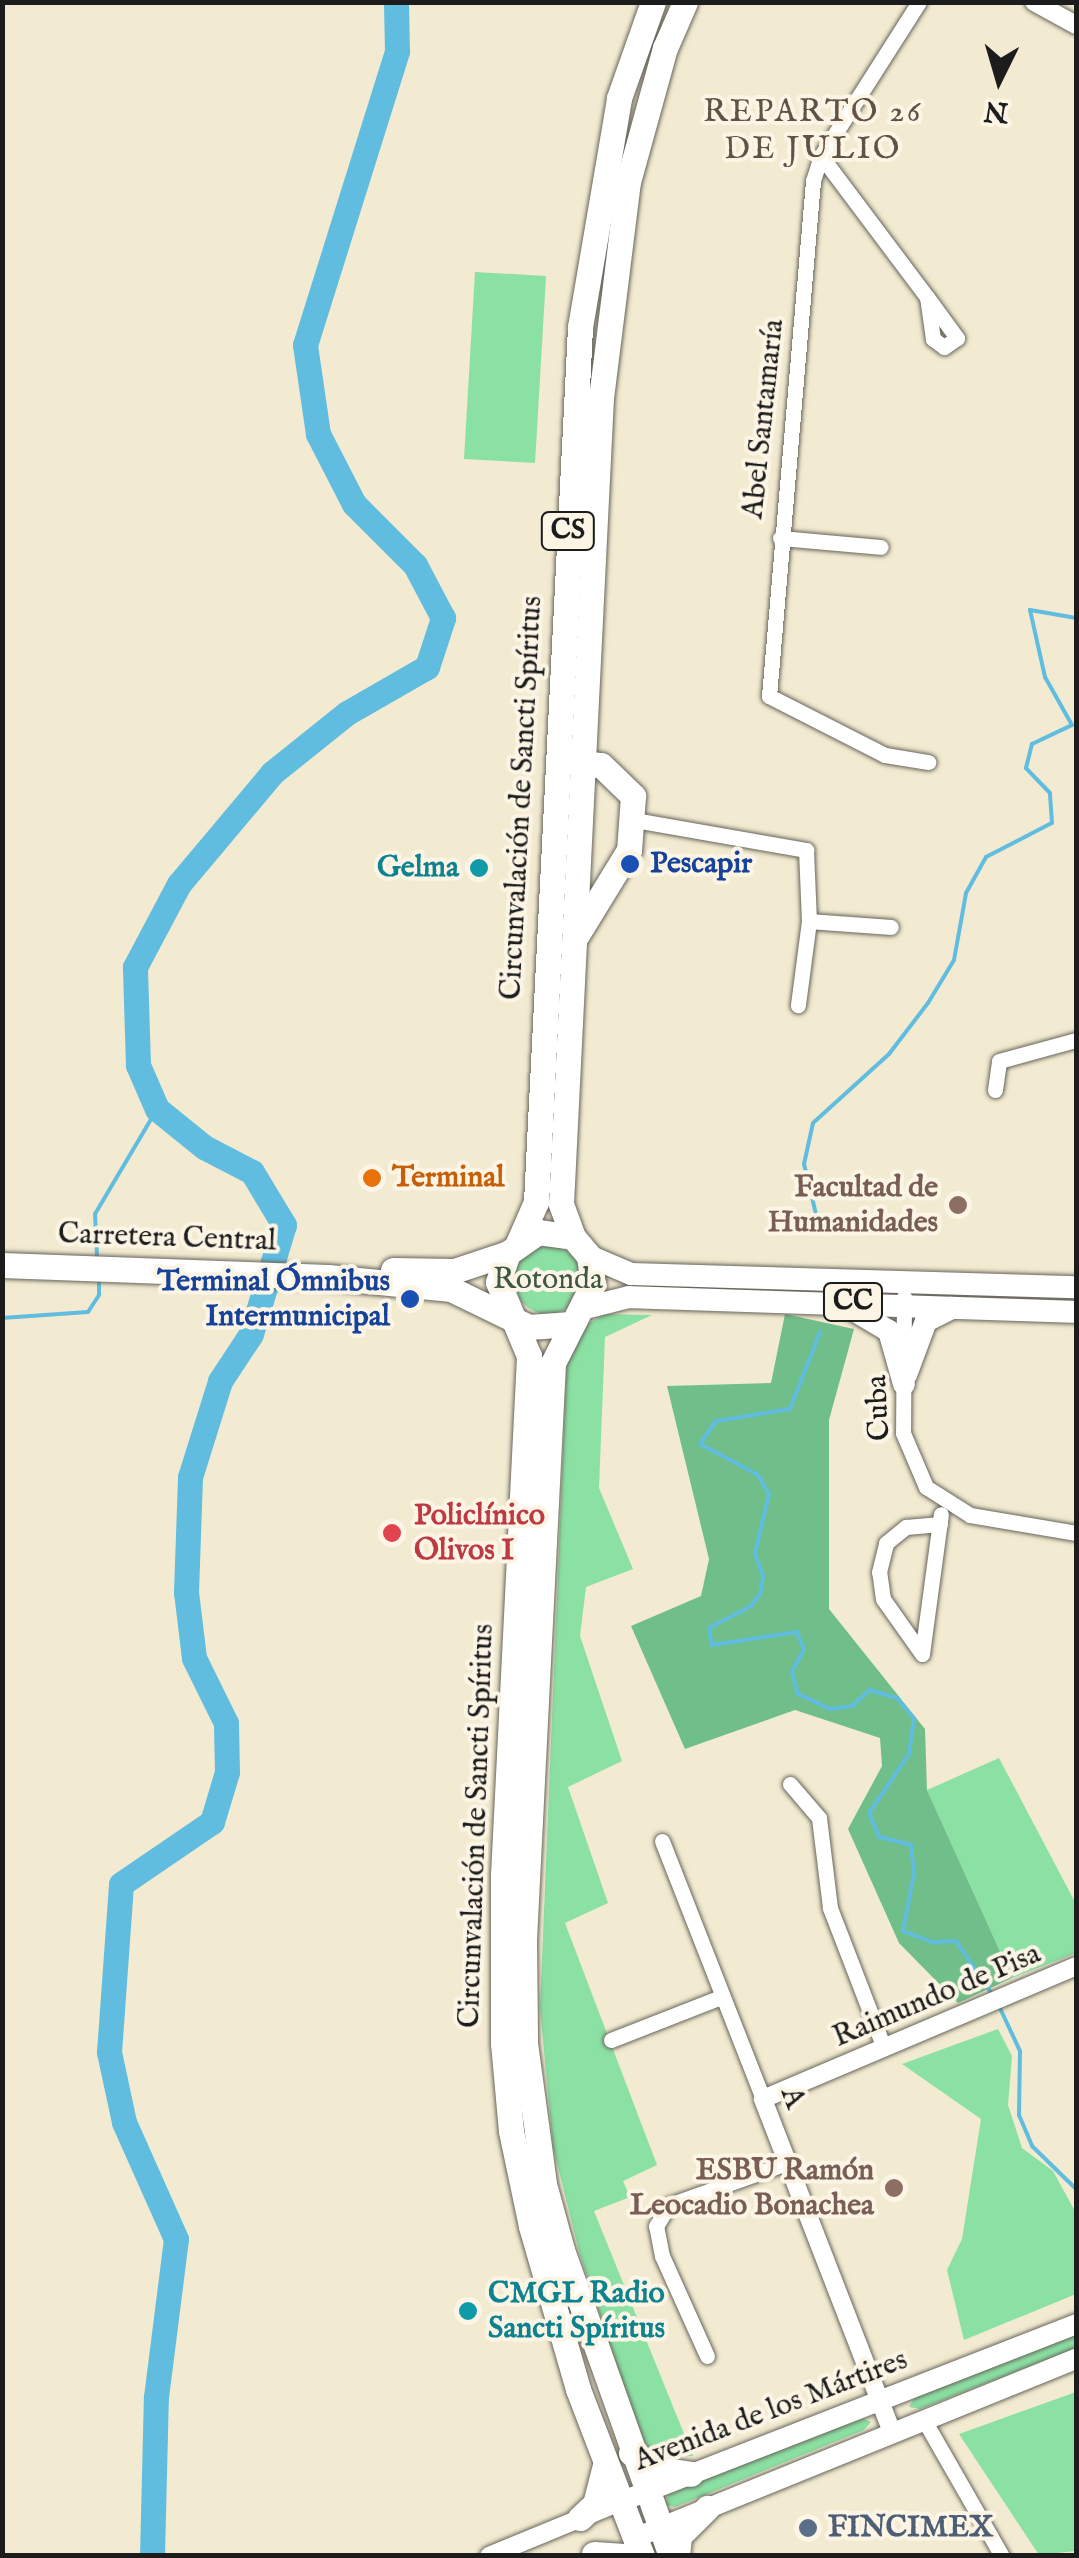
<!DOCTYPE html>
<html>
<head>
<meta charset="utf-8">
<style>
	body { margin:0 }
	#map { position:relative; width:1079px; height:2558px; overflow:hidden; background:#f2ebd1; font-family:"IM FELL English",serif }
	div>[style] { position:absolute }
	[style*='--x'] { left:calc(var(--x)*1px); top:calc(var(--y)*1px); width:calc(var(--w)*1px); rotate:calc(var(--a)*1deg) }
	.green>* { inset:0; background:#8be0a3 }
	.round { border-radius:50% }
	.forest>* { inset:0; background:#70be89 }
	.stream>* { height:4px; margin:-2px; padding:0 2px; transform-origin:2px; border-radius:2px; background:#61bddf }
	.river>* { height:25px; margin:-12.5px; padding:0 12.5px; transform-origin:12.5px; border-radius:12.5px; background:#61bddf }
	.roads { filter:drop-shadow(0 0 2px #67645b) drop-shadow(0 0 2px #67645b) }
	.minor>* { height:15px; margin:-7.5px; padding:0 7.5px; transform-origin:7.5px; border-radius:7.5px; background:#fff }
	.tertiary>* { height:18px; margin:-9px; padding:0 9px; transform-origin:9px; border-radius:9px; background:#fff }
	.secondary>* { height:20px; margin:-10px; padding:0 10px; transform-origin:10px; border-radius:10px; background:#fff }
	.primary>* { height:22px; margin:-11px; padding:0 11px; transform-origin:11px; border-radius:11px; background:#fff }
	.trunk>* { height:25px; margin:-12.5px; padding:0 12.5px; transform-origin:12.5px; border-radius:12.5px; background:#fff }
	.dots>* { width:28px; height:28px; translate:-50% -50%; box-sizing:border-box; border:5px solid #fcf5e5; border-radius:50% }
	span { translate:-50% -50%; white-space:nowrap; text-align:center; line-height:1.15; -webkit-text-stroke:8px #fcf5e5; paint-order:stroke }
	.shield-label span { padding:2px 8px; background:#fcf5e5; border:2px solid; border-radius:8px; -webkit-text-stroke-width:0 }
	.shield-label { font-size:28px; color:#1c1c1c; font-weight:700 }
	.street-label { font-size:30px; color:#1c1c1c }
	.transit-label { font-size:30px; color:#164399; font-weight:700 }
	.left { translate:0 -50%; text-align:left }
	.right { translate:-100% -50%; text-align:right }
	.culture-label { font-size:30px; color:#0d838f; font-weight:700 }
	.food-label { font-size:30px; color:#c56008; font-weight:700 }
	.education-label { font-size:30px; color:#785e54; font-weight:700 }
	.park-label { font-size:30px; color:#3d5744 }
	.health-label { font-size:30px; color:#be3a42; font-weight:700 }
	.service-label { font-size:30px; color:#4e5e75; font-weight:700 }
	.neighbourhood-label { font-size:32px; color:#615246; letter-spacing:2.5px }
	.frame { position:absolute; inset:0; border:5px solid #1c1c1c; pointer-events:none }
	.north { position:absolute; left:949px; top:30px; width:100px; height:100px; -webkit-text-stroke:8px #fcf5e5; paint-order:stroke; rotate:185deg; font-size:28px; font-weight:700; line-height:40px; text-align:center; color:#1c1c1c }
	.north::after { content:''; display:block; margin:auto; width:35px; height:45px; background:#1c1c1c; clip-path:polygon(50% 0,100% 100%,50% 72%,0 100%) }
</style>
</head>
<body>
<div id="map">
	<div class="green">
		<div style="clip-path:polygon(475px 272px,546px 276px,535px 463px,464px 459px)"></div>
		<div class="round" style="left:514px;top:1246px;width:68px;height:68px"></div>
		<div style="clip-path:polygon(605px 1314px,652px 1315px,605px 1337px,599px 1488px,633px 1569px,586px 1587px,580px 1636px,622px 1761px,568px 1787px,608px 1903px,565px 1923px,657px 2165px,623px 2181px,630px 2197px,594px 2211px,693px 2456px,672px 2457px,643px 2444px,580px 2255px,553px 2147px,540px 2008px,567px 1355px,589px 1323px)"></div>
		<div style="clip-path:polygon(999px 1758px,1076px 1904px,1076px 1953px,1012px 1978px,927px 1790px)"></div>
		<div style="clip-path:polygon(998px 2029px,1012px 2056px,1008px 2105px,1022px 2148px,1053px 2171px,1076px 2213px,1076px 2294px,964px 2340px,947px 2270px,962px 2239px,981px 2119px,902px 2064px)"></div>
		<div style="clip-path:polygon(1076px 2332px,1076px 2348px,920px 2409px,909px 2407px,916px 2394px)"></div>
		<div style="clip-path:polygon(1076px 2392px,1076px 2551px,1039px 2555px,959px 2434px)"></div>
		<div style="clip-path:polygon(858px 2416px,871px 2422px,864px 2430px,675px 2507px,664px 2505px,669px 2494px)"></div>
	</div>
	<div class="forest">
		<div style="clip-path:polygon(785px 1314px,854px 1329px,829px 1420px,829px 1609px,925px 1729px,927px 1790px,1012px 1978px,958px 2003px,899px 1943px,848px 1829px,882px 1766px,880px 1738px,795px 1710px,685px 1749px,631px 1626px,701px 1596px,709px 1559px,667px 1386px,771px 1383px)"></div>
	</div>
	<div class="stream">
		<div style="--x:820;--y:1231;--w:69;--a:-103.4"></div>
		<div style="--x:804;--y:1164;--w:42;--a:-77.6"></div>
		<div style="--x:813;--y:1123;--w:103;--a:-42.2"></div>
		<div style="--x:889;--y:1054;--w:64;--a:-52.6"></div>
		<div style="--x:928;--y:1003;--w:50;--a:-58.8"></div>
		<div style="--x:954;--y:960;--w:68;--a:-79.8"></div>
		<div style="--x:966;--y:893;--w:41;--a:-60.9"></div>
		<div style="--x:986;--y:857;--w:74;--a:-27.3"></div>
		<div style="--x:1052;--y:823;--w:30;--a:-94"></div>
		<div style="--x:1050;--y:793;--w:35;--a:-134"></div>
		<div style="--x:1026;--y:768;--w:25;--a:-76"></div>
		<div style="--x:1032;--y:744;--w:44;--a:-25.4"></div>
		<div style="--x:1072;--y:725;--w:55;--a:-119.4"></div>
		<div style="--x:1045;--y:677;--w:69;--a:-102.6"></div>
		<div style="--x:1030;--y:610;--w:47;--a:9.9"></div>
		<div style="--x:97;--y:1256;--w:42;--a:-92.7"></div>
		<div style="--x:95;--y:1214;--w:122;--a:-59.4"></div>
		<div style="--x:2;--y:1318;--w:86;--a:-4"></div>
		<div style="--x:88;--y:1312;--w:20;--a:-57"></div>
		<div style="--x:99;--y:1295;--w:14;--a:-90"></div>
		<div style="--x:820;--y:1332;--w:83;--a:111.3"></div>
		<div style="--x:790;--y:1409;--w:75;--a:170.8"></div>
		<div style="--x:716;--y:1421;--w:28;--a:125"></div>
		<div style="--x:700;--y:1444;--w:66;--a:28.1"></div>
		<div style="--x:758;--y:1475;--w:22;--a:60"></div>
		<div style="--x:769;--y:1494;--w:62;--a:103.1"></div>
		<div style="--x:755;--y:1554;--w:23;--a:70"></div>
		<div style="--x:763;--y:1576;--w:18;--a:99"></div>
		<div style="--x:760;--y:1594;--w:15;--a:127"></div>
		<div style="--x:751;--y:1606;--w:47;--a:152.4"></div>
		<div style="--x:709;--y:1628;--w:17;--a:80"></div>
		<div style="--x:712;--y:1645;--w:86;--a:-8.7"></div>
		<div style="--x:797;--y:1632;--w:18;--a:68"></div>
		<div style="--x:804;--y:1649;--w:26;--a:118"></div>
		<div style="--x:792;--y:1672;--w:23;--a:75"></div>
		<div style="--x:798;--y:1694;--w:35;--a:25"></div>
		<div style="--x:830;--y:1709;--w:22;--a:-8"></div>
		<div style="--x:852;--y:1706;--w:24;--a:-42"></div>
		<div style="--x:870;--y:1690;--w:28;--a:17"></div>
		<div style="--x:897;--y:1698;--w:26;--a:50"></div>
		<div style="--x:914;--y:1718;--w:36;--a:98"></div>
		<div style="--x:909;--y:1754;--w:71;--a:124.1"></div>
		<div style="--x:869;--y:1813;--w:26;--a:67"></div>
		<div style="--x:879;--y:1837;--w:33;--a:14"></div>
		<div style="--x:911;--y:1845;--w:28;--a:84"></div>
		<div style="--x:914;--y:1873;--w:59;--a:100.7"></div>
		<div style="--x:903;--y:1931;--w:30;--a:21"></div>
		<div style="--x:931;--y:1942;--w:25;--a:-2"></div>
		<div style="--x:956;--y:1941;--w:64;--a:55.8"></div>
		<div style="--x:999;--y:2006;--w:50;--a:65"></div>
		<div style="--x:1020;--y:2051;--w:64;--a:90.9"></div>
		<div style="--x:1019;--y:2115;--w:34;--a:67"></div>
		<div style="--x:1032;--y:2146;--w:62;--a:44.3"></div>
	</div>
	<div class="river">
		<div style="--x:152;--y:2556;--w:159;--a:-88.6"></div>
		<div style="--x:156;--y:2397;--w:159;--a:-82.8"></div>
		<div style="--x:176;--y:2239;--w:128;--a:-114"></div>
		<div style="--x:124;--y:2122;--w:72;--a:-102.1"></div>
		<div style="--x:109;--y:2052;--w:168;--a:-85.9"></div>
		<div style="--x:121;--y:1884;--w:110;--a:-34.3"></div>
		<div style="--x:212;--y:1822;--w:52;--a:-73.3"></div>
		<div style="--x:227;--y:1772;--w:49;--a:-91.2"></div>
		<div style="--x:226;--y:1723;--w:72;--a:-116.2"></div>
		<div style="--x:194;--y:1658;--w:66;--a:-96.9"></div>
		<div style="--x:186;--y:1592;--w:115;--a:-88"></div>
		<div style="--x:190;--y:1477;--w:101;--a:-72.6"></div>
		<div style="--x:220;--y:1381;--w:56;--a:-56.6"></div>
		<div style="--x:251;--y:1334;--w:114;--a:-73.2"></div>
		<div style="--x:284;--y:1225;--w:62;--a:-121.1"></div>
		<div style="--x:252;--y:1172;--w:54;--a:-152.5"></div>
		<div style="--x:204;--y:1147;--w:60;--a:-141"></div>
		<div style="--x:157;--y:1109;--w:48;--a:-113.4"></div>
		<div style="--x:138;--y:1065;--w:98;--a:-91.8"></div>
		<div style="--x:135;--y:967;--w:94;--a:-62.1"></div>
		<div style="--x:179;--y:884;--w:145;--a:-50"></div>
		<div style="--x:272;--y:773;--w:96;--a:-38.7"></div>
		<div style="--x:347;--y:713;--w:92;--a:-29.9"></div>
		<div style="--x:427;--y:667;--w:52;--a:-71.9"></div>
		<div style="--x:443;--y:618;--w:60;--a:-117.8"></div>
		<div style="--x:415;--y:565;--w:86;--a:-135"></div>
		<div style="--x:354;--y:504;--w:79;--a:-117.2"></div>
		<div style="--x:318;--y:434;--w:90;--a:-98.3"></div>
		<div style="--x:305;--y:345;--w:308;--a:-72.6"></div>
		<div style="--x:397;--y:51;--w:49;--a:-91.2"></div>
	</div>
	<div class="roads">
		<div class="minor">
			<div style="--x:919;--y:2;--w:183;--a:122.5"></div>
			<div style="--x:821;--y:156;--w:26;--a:108"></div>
			<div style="--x:813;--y:181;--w:517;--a:94.88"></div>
			<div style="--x:769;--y:696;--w:130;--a:27"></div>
			<div style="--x:885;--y:755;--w:44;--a:9.2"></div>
			<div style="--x:821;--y:156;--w:176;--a:53.1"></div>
			<div style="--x:927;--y:297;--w:51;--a:53.8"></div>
			<div style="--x:957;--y:338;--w:16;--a:145"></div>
			<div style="--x:944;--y:347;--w:14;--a:-144"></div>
			<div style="--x:933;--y:339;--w:42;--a:-98.1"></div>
			<div style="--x:780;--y:538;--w:101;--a:5.1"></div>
			<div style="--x:634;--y:820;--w:175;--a:9.9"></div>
			<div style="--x:806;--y:850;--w:71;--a:87.6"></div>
			<div style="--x:809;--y:921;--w:85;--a:97.5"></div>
			<div style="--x:809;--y:921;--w:82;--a:4.2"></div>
			<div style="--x:995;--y:1090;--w:29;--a:-82"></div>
			<div style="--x:999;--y:1061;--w:80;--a:-15.3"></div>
			<div style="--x:904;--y:1297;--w:136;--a:90.4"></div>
			<div style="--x:903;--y:1433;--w:59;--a:66.9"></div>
			<div style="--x:926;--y:1487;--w:52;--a:32.5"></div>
			<div style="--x:970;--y:1515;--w:108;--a:9.6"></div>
			<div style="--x:922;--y:1654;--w:67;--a:-125.3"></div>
			<div style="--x:883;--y:1599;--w:27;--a:-98"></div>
			<div style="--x:879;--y:1572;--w:30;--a:-76"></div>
			<div style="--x:886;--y:1543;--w:26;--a:-39"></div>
			<div style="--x:906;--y:1527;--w:34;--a:-5"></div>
			<div style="--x:922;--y:1654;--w:141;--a:-82.3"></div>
			<div style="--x:790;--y:1784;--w:45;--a:49.5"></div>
			<div style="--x:819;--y:1818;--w:91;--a:83"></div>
			<div style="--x:830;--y:1908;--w:150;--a:68.9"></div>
			<div style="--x:662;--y:1841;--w:277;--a:68.6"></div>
			<div style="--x:611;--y:2040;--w:118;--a:-21.4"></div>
			<div style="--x:707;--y:2356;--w:110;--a:-114.2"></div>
			<div style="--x:662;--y:2256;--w:31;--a:-101"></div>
			<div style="--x:656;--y:2226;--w:25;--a:-58"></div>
			<div style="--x:669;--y:2205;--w:125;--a:-19.6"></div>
			<div style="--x:924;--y:2420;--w:157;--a:60.2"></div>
		</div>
		<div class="tertiary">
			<div style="--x:1034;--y:2;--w:48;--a:28.7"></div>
			<div style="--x:892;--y:2432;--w:357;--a:-111.2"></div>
			<div style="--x:763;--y:2099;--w:340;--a:-23"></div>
			<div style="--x:489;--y:2556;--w:142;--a:-22.4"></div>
		</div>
		<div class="secondary">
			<div style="--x:620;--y:2502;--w:490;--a:-21.3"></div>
			<div style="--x:647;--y:2533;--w:463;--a:-22.1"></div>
		</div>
		<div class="primary">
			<div style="--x:589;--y:1256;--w:46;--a:23.2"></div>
			<div style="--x:631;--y:1274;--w:445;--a:1.7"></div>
			<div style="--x:847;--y:1306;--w:49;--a:30.8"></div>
			<div style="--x:889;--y:1331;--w:55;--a:74.2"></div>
			<div style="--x:585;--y:1308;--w:45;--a:-14"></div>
			<div style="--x:629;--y:1297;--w:447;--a:1.9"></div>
			<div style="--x:906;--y:1375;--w:58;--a:-69.7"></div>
			<div style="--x:926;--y:1321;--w:29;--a:-27"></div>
		</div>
		<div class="trunk">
			<div style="--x:566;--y:761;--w:35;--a:7"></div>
			<div style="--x:601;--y:765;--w:45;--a:44.1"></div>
			<div style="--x:633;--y:796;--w:54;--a:94.2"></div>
			<div style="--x:629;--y:850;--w:100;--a:121.5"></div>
			<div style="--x:573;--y:1237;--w:35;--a:-110"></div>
			<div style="--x:561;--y:1204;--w:807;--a:-87.16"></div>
			<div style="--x:601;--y:398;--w:218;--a:-82.9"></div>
			<div style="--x:628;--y:182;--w:139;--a:-74.6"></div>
			<div style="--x:665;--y:48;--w:50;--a:-66.5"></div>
			<div style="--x:518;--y:1243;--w:45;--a:-66.3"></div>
			<div style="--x:536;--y:1202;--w:876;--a:-87.12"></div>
			<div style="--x:580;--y:327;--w:232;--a:-80.3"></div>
			<div style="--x:619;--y:98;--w:102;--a:-70.5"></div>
			<div style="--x:2;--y:1265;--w:326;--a:2.1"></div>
			<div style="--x:328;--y:1277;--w:124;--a:5.6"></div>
			<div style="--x:451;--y:1289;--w:87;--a:26"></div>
			<div style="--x:529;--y:1327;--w:42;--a:-4.1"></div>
			<div style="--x:393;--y:1270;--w:61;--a:0.9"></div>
			<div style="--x:454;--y:1271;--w:57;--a:-18.4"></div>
			<div style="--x:631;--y:2453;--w:37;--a:27"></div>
			<div style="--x:664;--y:2470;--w:27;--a:8"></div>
			<div style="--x:580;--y:2518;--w:21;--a:-43"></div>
			<div style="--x:595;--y:2504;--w:40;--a:-75.6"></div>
			<div style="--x:594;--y:2554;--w:30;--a:4"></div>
			<div style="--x:642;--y:2556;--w:179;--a:-111"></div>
			<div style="--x:578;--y:2389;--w:170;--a:-106.1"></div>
			<div style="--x:531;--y:2226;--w:97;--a:-101.9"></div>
			<div style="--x:511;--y:2131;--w:88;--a:-95.2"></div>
			<div style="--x:503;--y:2043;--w:168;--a:-90"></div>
			<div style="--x:503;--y:1875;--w:520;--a:-87.13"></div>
			<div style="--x:529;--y:1356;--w:80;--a:-112.7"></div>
			<div style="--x:498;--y:1282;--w:31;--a:-71"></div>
			<div style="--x:508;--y:1253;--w:37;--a:-35"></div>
			<div style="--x:538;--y:1232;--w:35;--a:8"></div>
			<div style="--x:573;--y:1237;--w:25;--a:50"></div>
			<div style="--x:589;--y:1256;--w:28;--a:82"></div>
			<div style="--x:593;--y:1284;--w:89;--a:116.9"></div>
			<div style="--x:553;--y:1363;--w:578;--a:92.88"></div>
			<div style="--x:524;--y:1940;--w:103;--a:89.4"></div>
			<div style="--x:525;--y:2043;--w:142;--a:82.3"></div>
			<div style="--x:544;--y:2184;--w:68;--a:74.7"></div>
			<div style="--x:562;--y:2250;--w:325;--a:70.4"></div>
			<div style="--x:677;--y:2556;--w:20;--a:-84"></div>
			<div style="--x:679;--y:2536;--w:40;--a:-45"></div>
		</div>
	</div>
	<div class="dots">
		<div style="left:630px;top:864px;background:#1a4fb4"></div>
		<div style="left:479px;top:868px;background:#0f9aa8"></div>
		<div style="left:372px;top:1178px;background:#e8710a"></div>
		<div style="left:958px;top:1205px;background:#8d6e63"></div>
		<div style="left:410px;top:1299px;background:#1a4fb4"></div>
		<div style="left:392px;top:1533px;background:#e0444e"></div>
		<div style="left:894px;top:2188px;background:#8d6e63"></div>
		<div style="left:468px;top:2311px;background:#0f9aa8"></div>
		<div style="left:808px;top:2528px;background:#5c6f8a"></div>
	</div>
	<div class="shield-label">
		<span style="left:568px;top:531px">CS</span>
		<span style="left:853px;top:1302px">CC</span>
	</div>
	<div class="street-label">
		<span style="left:764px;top:419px;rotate:-84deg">Abel Santamaría</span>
		<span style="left:522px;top:798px;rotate:-87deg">Circunvalación de Sancti Spíritus</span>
		<span style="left:167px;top:1238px;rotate:2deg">Carretera Central</span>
		<span style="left:879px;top:1408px;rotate:-93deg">Cuba</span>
		<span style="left:477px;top:1826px;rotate:-88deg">Circunvalación de Sancti Spíritus</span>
		<span style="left:937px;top:1996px;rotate:-23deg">Raimundo de Pisa</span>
		<span style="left:792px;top:2098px;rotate:69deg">A</span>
		<span style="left:771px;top:2411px;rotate:-21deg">Avenida de los Mártires</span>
	</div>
	<div class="transit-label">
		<span class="left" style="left:650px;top:864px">Pescapir</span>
		<span class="right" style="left:390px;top:1299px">Terminal Ómnibus<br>Intermunicipal</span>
	</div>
	<div class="culture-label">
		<span class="right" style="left:459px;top:868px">Gelma</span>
		<span class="left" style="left:488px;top:2311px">CMGL Radio<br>Sancti Spíritus</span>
	</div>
	<div class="food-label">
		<span class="left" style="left:392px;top:1178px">Terminal</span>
	</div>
	<div class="education-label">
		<span class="right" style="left:938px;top:1205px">Facultad de<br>Humanidades</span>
		<span class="right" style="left:874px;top:2188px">ESBU Ramón<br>Leocadio Bonachea</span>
	</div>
	<div class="park-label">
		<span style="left:548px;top:1280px">Rotonda</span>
	</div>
	<div class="health-label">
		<span class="left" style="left:414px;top:1533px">Policlínico<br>Olivos I</span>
	</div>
	<div class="service-label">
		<span class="left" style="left:828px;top:2528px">FINCIMEX</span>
	</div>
	<div class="neighbourhood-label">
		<span style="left:813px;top:132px">REPARTO 26<br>DE JULIO</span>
	</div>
	<div class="frame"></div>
	<div class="north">N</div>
</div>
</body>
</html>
